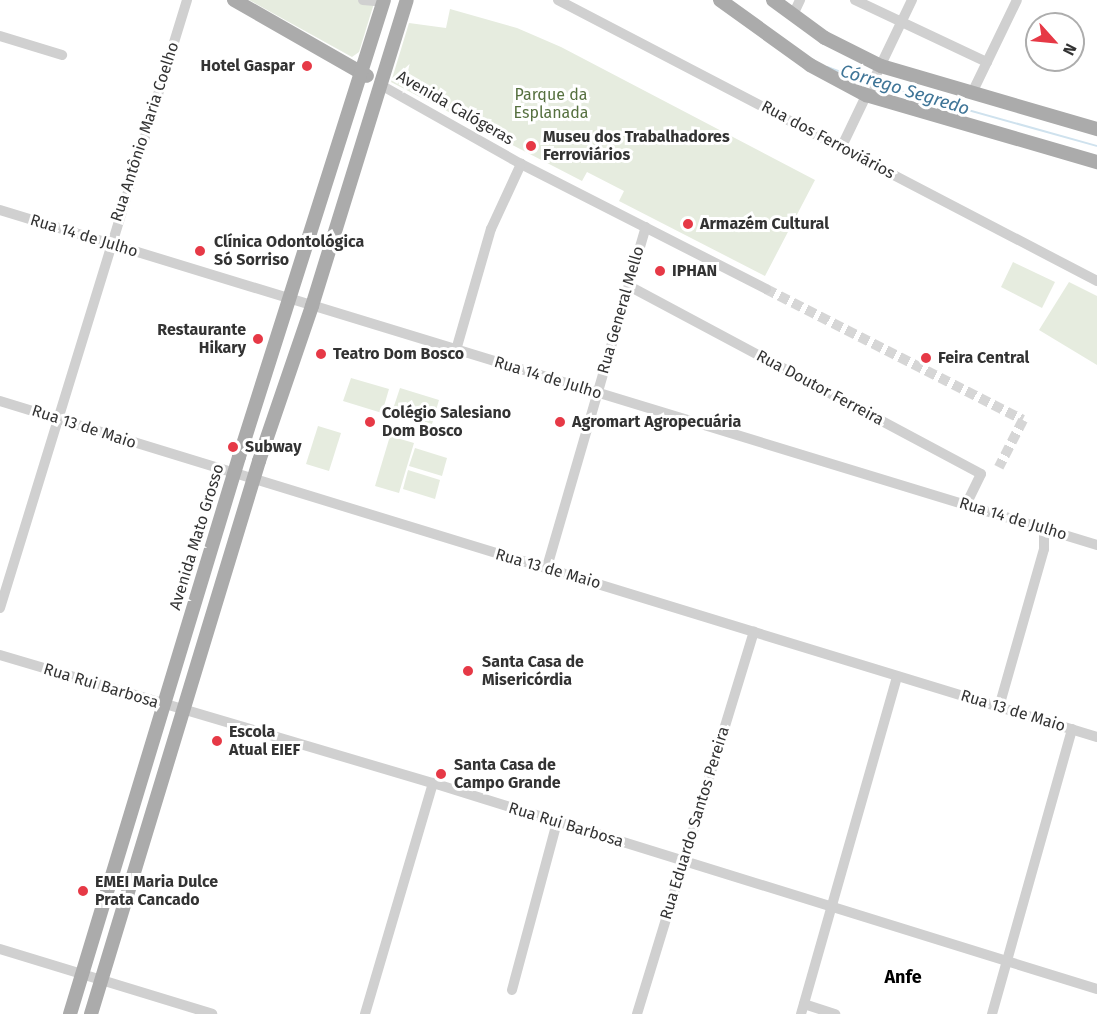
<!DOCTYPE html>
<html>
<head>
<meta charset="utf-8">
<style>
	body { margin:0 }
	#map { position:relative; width:1097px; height:1014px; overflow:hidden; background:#fff; font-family:"Fira Sans",sans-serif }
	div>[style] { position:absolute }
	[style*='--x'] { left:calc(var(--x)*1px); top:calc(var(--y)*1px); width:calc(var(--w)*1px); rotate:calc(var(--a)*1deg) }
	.green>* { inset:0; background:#e6ecdf }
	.stream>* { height:2px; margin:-1px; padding:0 1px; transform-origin:1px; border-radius:1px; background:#cfe2ee }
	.minor-tunnel>* { height:10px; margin-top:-5px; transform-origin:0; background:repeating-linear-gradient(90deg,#d6d6d6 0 10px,transparent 0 15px) }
	.minor>* { height:10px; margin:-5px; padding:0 5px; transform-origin:5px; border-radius:5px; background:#d0d0d0 }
	.major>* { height:14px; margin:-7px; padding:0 7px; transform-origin:7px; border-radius:7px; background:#ababab }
	.dots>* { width:16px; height:16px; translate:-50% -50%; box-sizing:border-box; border:3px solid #fff; border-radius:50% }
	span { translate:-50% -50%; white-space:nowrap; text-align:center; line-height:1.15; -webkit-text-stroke:6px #fff; paint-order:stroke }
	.poi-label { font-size:16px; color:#333; font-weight:700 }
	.right { translate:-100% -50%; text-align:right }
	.left { translate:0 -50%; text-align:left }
	.park-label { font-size:16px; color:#56703f }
	.street-label { font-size:16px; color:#333 }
	.water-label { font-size:18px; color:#3f7597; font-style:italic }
	.neighbourhood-label { font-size:18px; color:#000; font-weight:700 }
	.north { position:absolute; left:1025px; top:12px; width:60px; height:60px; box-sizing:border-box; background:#fff; border:2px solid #adadad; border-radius:50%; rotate:117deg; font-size:16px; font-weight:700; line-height:24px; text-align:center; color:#333 }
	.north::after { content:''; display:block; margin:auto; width:21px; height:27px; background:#e63946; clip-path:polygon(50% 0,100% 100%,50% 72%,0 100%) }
</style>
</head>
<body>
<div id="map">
	<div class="green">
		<div style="clip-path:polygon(249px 0,375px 0,359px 52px,352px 57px)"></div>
		<div style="clip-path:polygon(450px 9px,517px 28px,561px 47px,815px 180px,765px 276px,619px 201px,624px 191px,587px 172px,582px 181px,391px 82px,409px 23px,446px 28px)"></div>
		<div style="clip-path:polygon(1013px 262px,1055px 282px,1042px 308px,1001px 287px)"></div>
		<div style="clip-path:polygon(1069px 282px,1097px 296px,1097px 365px,1039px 330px)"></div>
		<div style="clip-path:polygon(351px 378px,389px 389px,382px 413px,343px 401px)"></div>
		<div style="clip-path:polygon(400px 388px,439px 400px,432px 424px,392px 412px)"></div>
		<div style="clip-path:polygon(318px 426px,341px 433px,329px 471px,306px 464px)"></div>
		<div style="clip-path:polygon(390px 436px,414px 443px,399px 493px,375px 486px)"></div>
		<div style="clip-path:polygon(415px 448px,447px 458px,442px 476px,409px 466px)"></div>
		<div style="clip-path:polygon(408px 470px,440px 480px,435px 499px,403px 489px)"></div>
	</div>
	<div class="stream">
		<div style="--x:827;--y:67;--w:45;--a:19.7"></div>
		<div style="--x:875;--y:84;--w:230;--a:15.6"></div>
	</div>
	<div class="minor-tunnel">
		<div style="--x:766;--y:289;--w:288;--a:27"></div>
		<div style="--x:1023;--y:420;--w:53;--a:117.1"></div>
	</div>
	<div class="minor">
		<div style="--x:363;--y:0;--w:21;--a:5"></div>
		<div style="--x:558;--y:0;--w:608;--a:27.53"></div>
		<div style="--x:855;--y:0;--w:146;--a:25.2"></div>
		<div style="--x:793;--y:15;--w:17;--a:-65"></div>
		<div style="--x:0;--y:36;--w:65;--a:17"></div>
		<div style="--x:379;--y:84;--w:163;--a:29.4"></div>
		<div style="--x:521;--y:164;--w:275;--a:27"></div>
		<div style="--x:972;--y:93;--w:103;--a:-64.2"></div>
		<div style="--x:842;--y:146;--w:162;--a:-64.4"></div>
		<div style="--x:0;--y:210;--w:1147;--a:16.98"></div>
		<div style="--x:629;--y:286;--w:399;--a:28.1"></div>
		<div style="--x:981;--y:474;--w:34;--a:116"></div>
		<div style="--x:456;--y:350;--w:126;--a:-73.9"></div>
		<div style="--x:491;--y:229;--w:72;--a:-65.2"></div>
		<div style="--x:0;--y:401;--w:1147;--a:17.03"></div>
		<div style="--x:547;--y:567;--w:354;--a:-73.8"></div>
		<div style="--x:0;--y:608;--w:636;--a:-72.9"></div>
		<div style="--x:0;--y:655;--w:452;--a:16.5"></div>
		<div style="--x:433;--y:783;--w:695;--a:17.24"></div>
		<div style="--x:999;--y:707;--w:164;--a:-74.1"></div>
		<div style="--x:1044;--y:549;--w:20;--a:-90"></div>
		<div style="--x:0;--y:949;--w:222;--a:17"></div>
		<div style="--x:512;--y:990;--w:174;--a:-75"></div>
		<div style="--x:804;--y:1004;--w:33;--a:18"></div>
		<div style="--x:365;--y:1014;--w:241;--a:-73.6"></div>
		<div style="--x:637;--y:1014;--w:400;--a:-73"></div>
		<div style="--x:801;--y:1014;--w:351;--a:-74.1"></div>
		<div style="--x:992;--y:1014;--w:296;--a:-74.3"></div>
	</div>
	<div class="major">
		<div style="--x:234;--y:0;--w:153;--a:29.7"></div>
		<div style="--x:720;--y:0;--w:111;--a:35.8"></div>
		<div style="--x:810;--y:65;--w:64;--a:28.2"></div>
		<div style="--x:866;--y:95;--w:241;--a:16.2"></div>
		<div style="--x:773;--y:0;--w:64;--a:36.2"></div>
		<div style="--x:825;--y:38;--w:63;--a:26.6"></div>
		<div style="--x:881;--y:66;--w:225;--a:16.3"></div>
		<div style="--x:70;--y:1014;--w:582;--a:-73.12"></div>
		<div style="--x:239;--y:457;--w:479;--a:-72.4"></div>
		<div style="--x:91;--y:1014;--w:578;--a:-73.1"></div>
		<div style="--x:259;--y:461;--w:164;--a:-71.1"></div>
		<div style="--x:312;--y:306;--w:320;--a:-72.8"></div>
	</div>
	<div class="dots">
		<div style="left:307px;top:66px;background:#e63946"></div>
		<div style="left:531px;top:146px;background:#e63946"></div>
		<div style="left:688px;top:224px;background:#e63946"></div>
		<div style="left:200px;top:251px;background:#e63946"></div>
		<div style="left:660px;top:271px;background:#e63946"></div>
		<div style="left:258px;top:339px;background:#e63946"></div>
		<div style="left:321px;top:354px;background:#e63946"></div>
		<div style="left:926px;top:358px;background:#e63946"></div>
		<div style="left:370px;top:422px;background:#e63946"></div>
		<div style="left:560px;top:422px;background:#e63946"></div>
		<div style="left:233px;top:447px;background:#e63946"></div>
		<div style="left:468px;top:671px;background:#e63946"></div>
		<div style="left:217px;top:741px;background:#e63946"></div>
		<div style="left:441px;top:774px;background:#e63946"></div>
		<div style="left:83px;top:891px;background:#e63946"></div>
	</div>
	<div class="poi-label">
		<span class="right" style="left:295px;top:66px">Hotel Gaspar</span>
		<span class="left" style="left:543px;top:146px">Museu dos Trabalhadores<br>Ferroviários</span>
		<span class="left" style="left:700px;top:224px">Armazém Cultural</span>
		<span class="left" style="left:214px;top:251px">Clínica Odontológica<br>Só Sorriso</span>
		<span class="left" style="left:672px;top:271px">IPHAN</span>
		<span class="right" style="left:246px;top:339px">Restaurante<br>Hikary</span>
		<span class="left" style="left:333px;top:354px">Teatro Dom Bosco</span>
		<span class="left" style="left:938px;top:358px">Feira Central</span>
		<span class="left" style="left:382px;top:422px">Colégio Salesiano<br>Dom Bosco</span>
		<span class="left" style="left:572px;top:422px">Agromart Agropecuária</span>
		<span class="left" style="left:245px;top:447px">Subway</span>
		<span class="left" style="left:482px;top:671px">Santa Casa de<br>Misericórdia</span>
		<span class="left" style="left:229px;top:741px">Escola<br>Atual EIEF</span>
		<span class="left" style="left:454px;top:774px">Santa Casa de<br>Campo Grande</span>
		<span class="left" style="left:95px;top:891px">EMEI Maria Dulce<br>Prata Cancado</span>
	</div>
	<div class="park-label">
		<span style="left:551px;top:104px">Parque da<br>Esplanada</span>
	</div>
	<div class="street-label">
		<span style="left:455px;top:108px;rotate:30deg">Avenida Calógeras</span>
		<span style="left:145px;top:132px;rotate:-72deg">Rua Antônio Maria Coelho</span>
		<span style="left:828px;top:140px;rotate:28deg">Rua dos Ferroviários</span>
		<span style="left:84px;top:236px;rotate:17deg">Rua 14 de Julho</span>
		<span style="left:621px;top:310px;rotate:-74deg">Rua General Mello</span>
		<span style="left:548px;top:378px;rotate:17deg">Rua 14 de Julho</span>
		<span style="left:820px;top:388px;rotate:28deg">Rua Doutor Ferreira</span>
		<span style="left:84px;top:427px;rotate:18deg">Rua 13 de Maio</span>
		<span style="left:1013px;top:519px;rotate:17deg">Rua 14 de Julho</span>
		<span style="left:197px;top:537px;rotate:-73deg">Avenida Mato Grosso</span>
		<span style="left:548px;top:569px;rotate:16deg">Rua 13 de Maio</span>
		<span style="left:101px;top:686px;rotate:17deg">Rua Rui Barbosa</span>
		<span style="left:1013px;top:711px;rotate:17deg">Rua 13 de Maio</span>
		<span style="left:695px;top:823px;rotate:-73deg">Rua Eduardo Santos Pereira</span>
		<span style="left:566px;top:825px;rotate:17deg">Rua Rui Barbosa</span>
	</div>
	<div class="water-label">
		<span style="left:905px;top:90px;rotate:17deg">Córrego Segredo</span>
	</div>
	<div class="neighbourhood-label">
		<span style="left:903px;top:977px">Anfe</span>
	</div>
	<div class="north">N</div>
</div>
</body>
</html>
